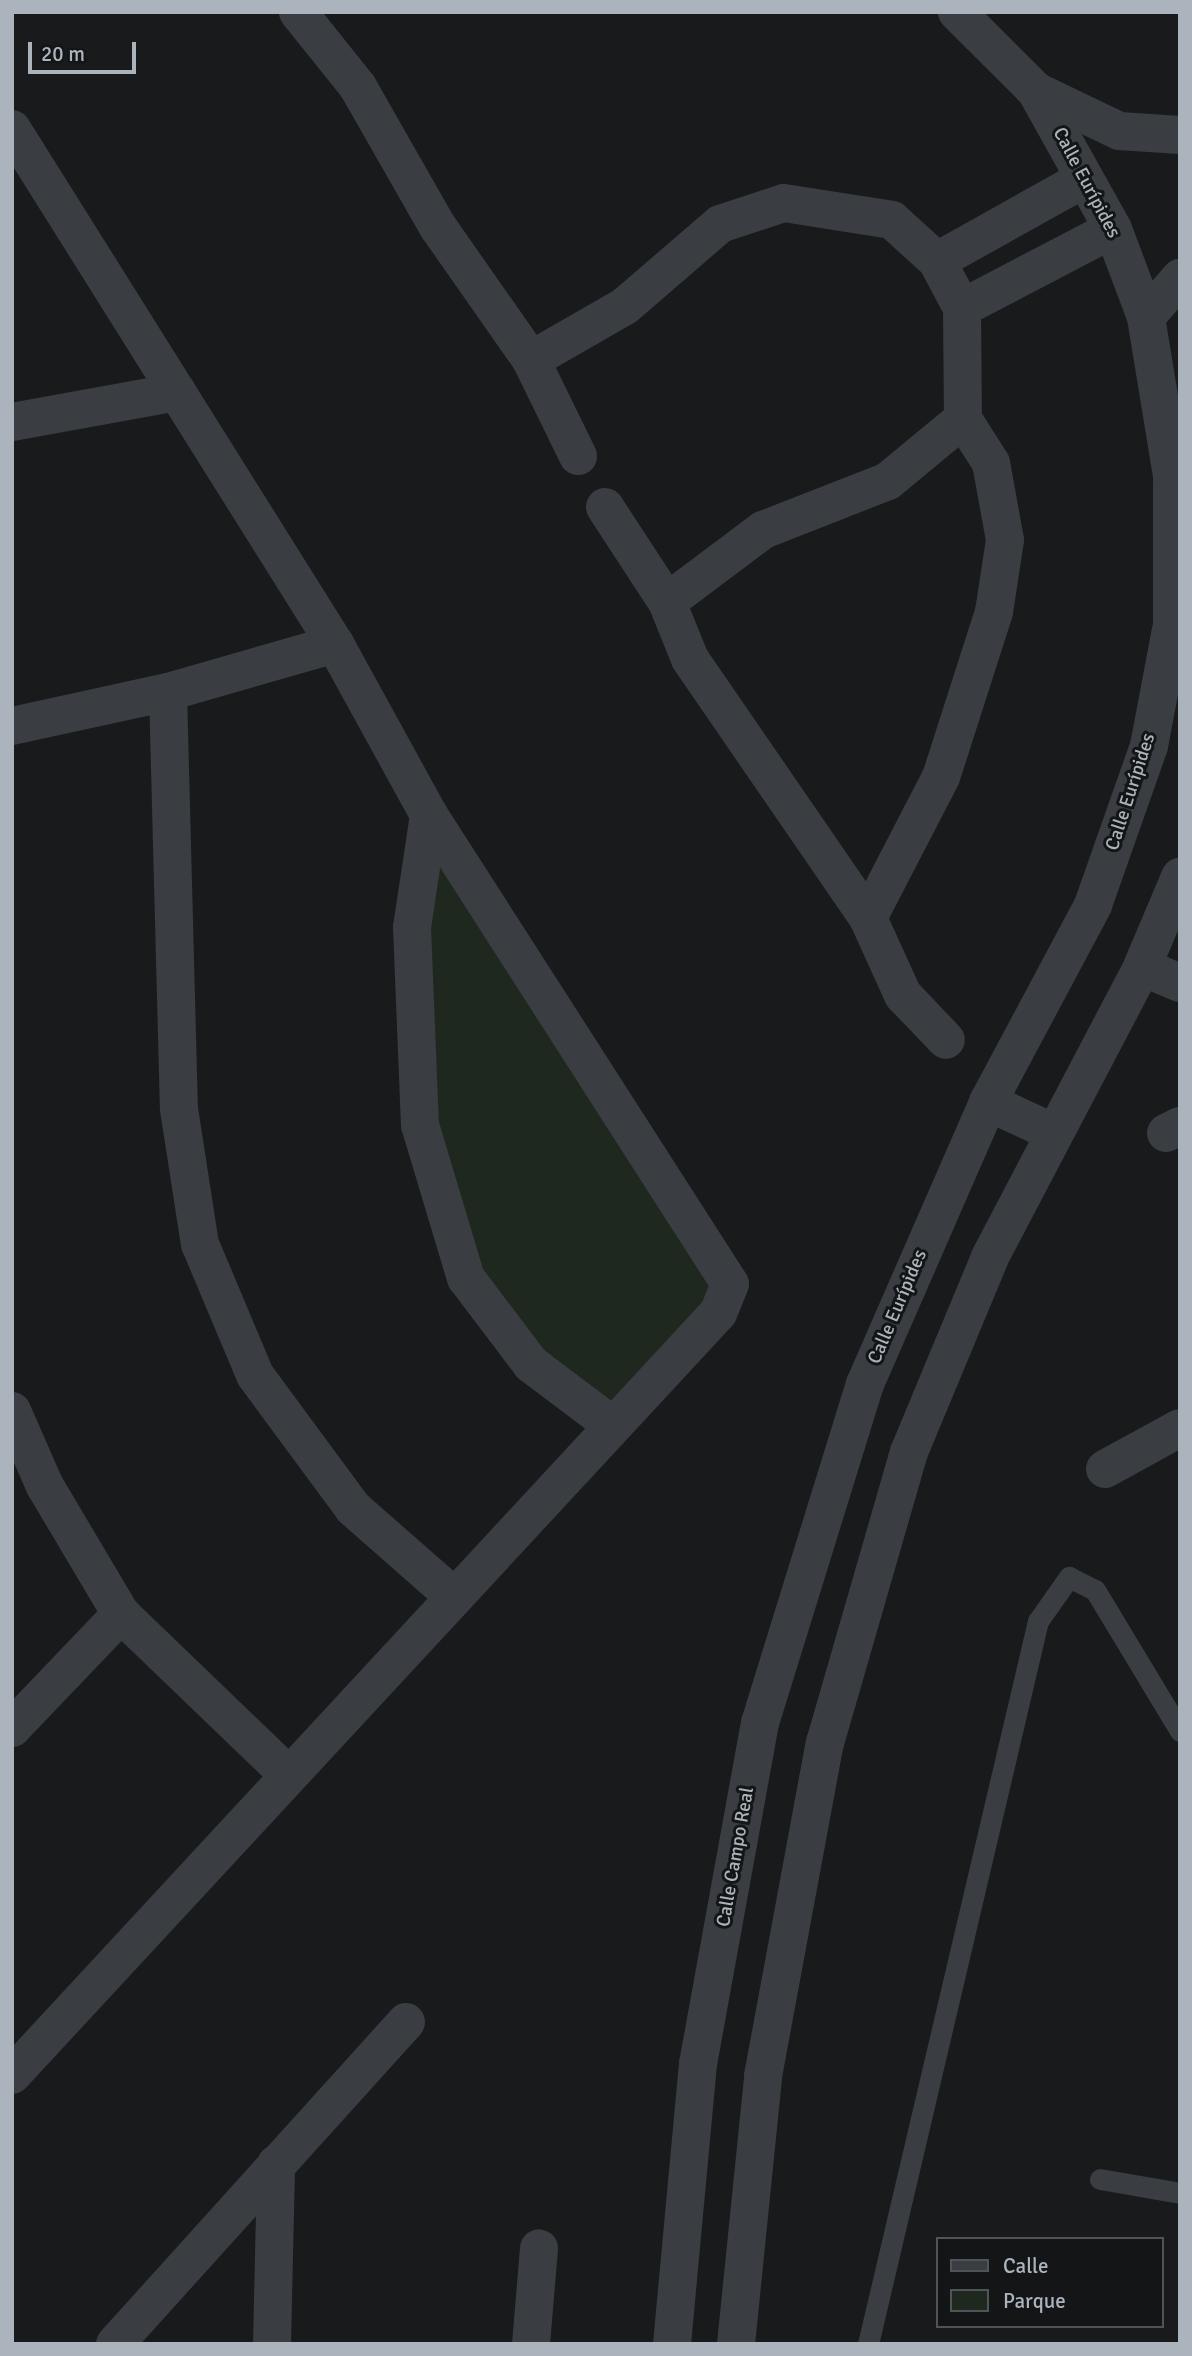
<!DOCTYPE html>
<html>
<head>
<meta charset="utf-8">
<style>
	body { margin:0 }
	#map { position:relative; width:1192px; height:2356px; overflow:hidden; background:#191a1c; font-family:Signika,sans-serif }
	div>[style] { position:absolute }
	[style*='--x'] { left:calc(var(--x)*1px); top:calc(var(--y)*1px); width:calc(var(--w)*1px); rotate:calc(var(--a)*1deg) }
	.green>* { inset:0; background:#1f281f }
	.service>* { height:21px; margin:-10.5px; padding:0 10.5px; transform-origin:10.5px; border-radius:10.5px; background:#3a3d41 }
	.minor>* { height:38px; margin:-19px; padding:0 19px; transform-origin:19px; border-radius:19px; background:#3a3d41 }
	.tertiary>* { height:38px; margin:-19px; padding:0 19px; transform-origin:19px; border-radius:19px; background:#3a3d41 }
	span { translate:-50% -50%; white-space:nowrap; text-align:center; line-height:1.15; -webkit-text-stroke:6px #141517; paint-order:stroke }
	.street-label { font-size:19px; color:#abb3bc }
	.frame { position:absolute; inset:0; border:14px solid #abb3bc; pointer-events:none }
	.legend { position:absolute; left:936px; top:2237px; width:228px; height:91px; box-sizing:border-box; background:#141517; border:2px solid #505459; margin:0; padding:9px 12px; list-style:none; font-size:21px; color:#abb3bc }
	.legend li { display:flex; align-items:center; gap:14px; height:35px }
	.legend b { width:35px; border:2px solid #505459 }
	.scale { position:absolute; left:28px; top:42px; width:108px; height:32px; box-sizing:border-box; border:4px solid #abb3bc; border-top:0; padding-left:9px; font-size:21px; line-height:24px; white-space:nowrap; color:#abb3bc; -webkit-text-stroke:5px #141517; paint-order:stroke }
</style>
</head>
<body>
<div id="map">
	<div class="green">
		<div style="clip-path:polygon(429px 815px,730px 1284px,612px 1425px,466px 1278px,420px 1125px)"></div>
	</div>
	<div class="service">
		<div style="--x:1100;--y:2179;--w:81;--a:9.9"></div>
		<div style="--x:868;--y:2344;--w:743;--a:-76.77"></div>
		<div style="--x:1038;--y:1621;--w:54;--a:-54.8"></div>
		<div style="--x:1069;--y:1577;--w:29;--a:27"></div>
		<div style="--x:1095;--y:1590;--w:165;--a:58.9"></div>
	</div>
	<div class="minor">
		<div style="--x:298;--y:12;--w:96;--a:51.3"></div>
		<div style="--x:358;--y:87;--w:161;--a:60.3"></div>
		<div style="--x:438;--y:227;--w:162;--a:55"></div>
		<div style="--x:531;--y:360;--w:107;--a:63.9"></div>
		<div style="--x:12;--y:129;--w:608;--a:57.9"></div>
		<div style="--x:335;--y:644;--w:195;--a:61.2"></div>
		<div style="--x:429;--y:815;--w:557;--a:57.31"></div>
		<div style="--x:730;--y:1284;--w:31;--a:112"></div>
		<div style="--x:718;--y:1313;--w:1039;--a:132.82"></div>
		<div style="--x:937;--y:261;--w:168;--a:-29.2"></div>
		<div style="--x:962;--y:308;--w:170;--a:-27.6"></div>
		<div style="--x:531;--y:360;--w:108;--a:-29.9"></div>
		<div style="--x:625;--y:306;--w:125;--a:-40.8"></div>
		<div style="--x:720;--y:224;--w:67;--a:-18.2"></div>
		<div style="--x:784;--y:203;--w:109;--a:8.9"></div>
		<div style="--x:892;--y:220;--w:61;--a:42.3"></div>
		<div style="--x:937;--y:261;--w:53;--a:62"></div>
		<div style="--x:962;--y:308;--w:111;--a:89.5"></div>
		<div style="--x:963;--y:419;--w:52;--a:57.5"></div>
		<div style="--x:991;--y:463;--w:78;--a:79.7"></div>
		<div style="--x:1005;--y:540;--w:73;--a:98.7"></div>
		<div style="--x:994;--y:612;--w:173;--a:107.8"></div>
		<div style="--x:941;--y:777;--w:159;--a:117.4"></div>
		<div style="--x:12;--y:422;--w:168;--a:-10.3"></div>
		<div style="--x:605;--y:507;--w:113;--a:56.9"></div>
		<div style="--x:667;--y:602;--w:61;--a:68"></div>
		<div style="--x:690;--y:659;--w:314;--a:55.5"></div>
		<div style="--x:868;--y:918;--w:85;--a:65.6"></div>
		<div style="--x:903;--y:995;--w:62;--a:46.3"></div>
		<div style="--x:667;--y:602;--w:120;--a:-36.9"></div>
		<div style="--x:763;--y:530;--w:134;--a:-21.4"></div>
		<div style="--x:888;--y:481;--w:97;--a:-39.6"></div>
		<div style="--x:168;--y:692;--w:417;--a:88.5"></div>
		<div style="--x:179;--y:1109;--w:137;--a:81.2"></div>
		<div style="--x:200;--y:1244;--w:142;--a:67.2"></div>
		<div style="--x:255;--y:1375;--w:165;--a:53.6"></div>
		<div style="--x:353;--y:1508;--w:132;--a:41.3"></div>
		<div style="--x:12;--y:726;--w:160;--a:-12.3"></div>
		<div style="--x:168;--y:692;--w:174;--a:-16"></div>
		<div style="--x:429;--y:815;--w:113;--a:98.6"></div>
		<div style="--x:412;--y:927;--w:198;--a:87.7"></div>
		<div style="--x:420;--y:1125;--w:160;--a:73.3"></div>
		<div style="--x:466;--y:1278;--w:108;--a:52.9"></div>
		<div style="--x:531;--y:1364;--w:101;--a:37"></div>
		<div style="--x:1142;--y:967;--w:41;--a:22.8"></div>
		<div style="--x:1166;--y:1133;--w:16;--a:-27"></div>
		<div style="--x:12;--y:1411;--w:82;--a:66.3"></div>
		<div style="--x:45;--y:1486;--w:149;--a:59.3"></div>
		<div style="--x:121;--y:1614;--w:229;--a:43.9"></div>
		<div style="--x:1105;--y:1469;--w:85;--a:-28.7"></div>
		<div style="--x:12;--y:1728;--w:158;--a:-46.3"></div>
		<div style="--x:115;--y:2344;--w:434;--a:-47.9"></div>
		<div style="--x:272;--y:2344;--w:180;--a:-88.7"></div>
		<div style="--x:531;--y:2344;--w:96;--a:-85.2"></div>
	</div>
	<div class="tertiary">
		<div style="--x:1036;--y:91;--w:92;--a:25.7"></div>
		<div style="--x:1119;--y:131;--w:61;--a:3.8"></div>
		<div style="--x:1146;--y:317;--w:52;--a:-48.9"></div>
		<div style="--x:988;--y:1102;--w:71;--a:25.1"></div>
		<div style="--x:672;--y:2344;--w:281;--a:-84.7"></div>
		<div style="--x:698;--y:2064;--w:347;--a:-79.7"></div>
		<div style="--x:760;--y:1723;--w:355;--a:-72.8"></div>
		<div style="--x:865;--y:1384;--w:308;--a:-66.4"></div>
		<div style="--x:988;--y:1102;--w:223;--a:-61.9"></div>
		<div style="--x:1093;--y:905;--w:169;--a:-70.6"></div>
		<div style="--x:1149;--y:746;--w:124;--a:-79.3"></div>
		<div style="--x:1172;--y:624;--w:148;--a:-90"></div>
		<div style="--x:1172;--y:476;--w:161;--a:-99.3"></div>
		<div style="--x:1146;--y:317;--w:94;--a:-110.6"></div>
		<div style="--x:1113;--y:229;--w:158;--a:-119.2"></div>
		<div style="--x:1036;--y:91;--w:112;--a:-135"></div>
		<div style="--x:736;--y:2344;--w:269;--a:-84.2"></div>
		<div style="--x:763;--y:2076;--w:339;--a:-79.5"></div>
		<div style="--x:825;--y:1743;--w:303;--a:-73.9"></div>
		<div style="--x:909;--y:1452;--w:211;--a:-67.4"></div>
		<div style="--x:990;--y:1257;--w:327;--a:-62.3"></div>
		<div style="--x:1142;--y:967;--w:98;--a:-67.1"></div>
	</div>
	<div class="street-label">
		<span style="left:1086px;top:183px;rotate:62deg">Calle Eurípides</span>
		<span style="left:1131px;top:792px;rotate:-72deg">Calle Eurípides</span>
		<span style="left:898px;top:1307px;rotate:-67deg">Calle Eurípides</span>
		<span style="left:736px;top:1857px;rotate:-80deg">Calle Campo Real</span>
	</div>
	<div class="frame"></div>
	<ul class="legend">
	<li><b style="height:9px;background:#3a3d41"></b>Calle</li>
	<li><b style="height:19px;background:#1f281f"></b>Parque</li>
	</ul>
	<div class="scale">20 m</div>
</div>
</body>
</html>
